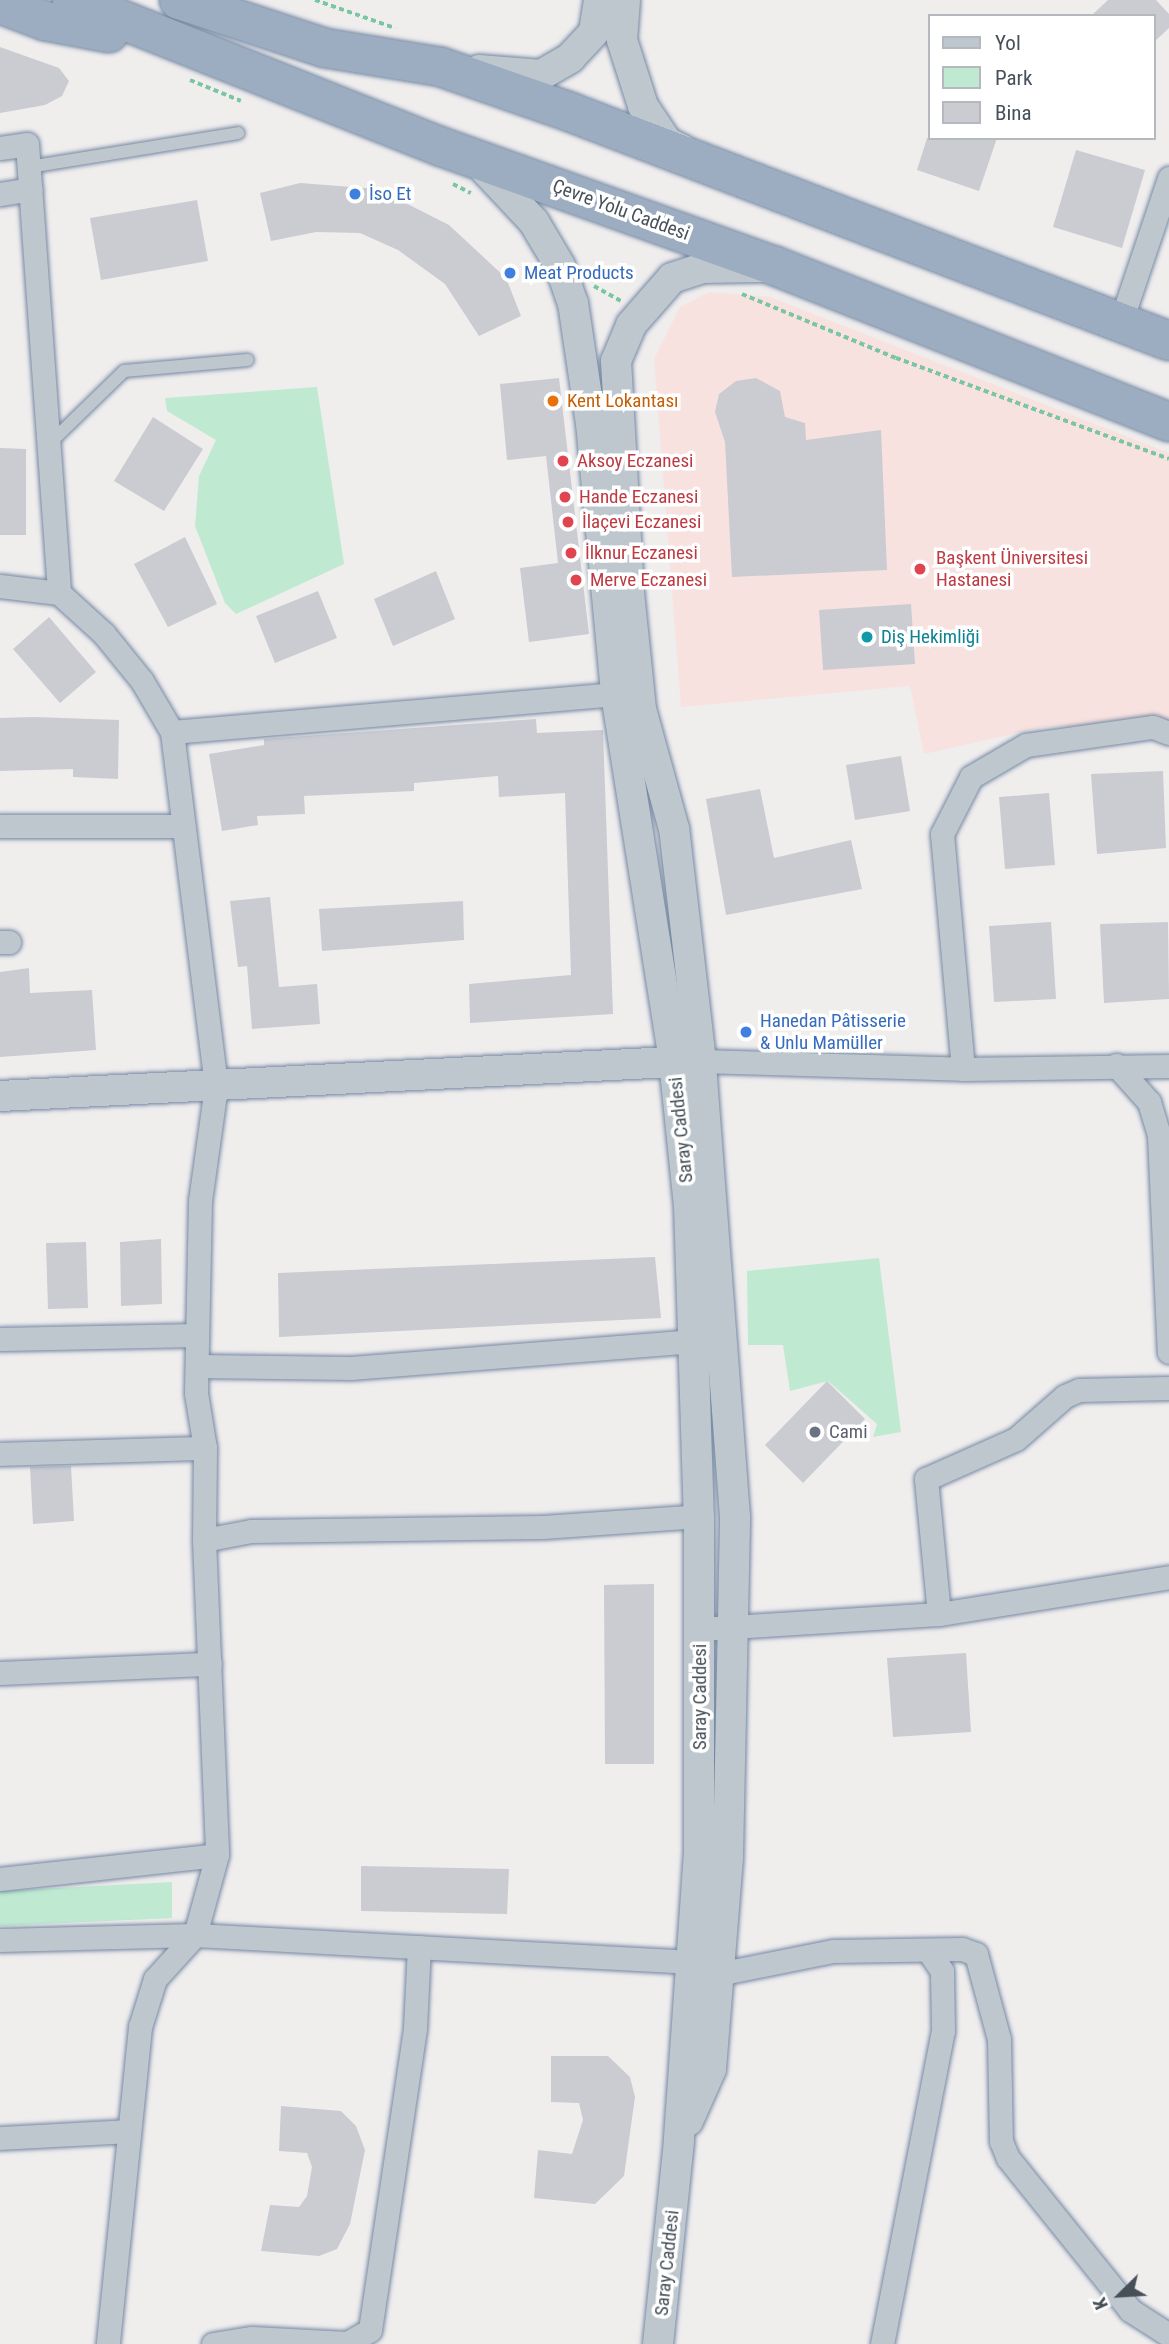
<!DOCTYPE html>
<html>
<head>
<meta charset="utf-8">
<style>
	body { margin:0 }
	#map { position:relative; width:1169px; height:2344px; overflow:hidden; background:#f0eded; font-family:"Roboto Condensed",sans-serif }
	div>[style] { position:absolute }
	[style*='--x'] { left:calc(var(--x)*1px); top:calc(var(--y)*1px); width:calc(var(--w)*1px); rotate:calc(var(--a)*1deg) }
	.medical>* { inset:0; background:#f8e2df }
	.green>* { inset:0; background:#bfead1 }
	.building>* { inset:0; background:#caccd2 }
	.path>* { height:3.5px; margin-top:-1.75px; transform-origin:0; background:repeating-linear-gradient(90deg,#7ac5a3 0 5px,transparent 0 8.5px) }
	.roads { filter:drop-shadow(0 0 2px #7489a4) drop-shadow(0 0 2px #7489a4) }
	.service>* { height:12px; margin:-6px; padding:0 6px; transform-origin:6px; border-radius:6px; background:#bfc7ce }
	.minor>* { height:23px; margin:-11.5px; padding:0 11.5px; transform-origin:11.5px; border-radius:11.5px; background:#bfc7ce }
	.tertiary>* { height:30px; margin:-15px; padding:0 15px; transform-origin:15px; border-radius:15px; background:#bfc7ce }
	.trunk>* { height:38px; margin:-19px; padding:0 19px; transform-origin:19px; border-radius:19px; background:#9cadc1 }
	.dots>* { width:19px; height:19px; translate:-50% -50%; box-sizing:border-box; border:4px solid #fff; border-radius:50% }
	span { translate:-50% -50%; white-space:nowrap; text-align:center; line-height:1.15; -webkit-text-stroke:7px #fff; paint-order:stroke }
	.shop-label { font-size:19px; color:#366cbe }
	.left { translate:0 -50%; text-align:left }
	.street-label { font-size:19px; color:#475059 }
	.food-label { font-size:19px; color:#c56008 }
	.health-label { font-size:19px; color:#be3a42 }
	.culture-label { font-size:19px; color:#0d838f }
	.worship-label { font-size:19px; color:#5b616d }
	.legend { position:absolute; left:928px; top:14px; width:228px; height:126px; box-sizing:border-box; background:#fff; border:2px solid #b5b9bd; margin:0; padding:9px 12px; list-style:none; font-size:21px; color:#475059 }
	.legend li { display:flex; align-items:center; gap:14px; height:35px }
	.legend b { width:35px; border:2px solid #b5b9bd }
	.north { position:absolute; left:1085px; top:2260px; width:70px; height:70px; -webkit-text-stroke:5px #fff; paint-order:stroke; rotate:246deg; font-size:19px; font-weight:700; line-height:28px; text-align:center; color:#475059 }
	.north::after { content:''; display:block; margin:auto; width:24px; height:32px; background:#475059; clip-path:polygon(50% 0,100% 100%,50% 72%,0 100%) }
</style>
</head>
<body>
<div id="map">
	<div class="medical">
		<div style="clip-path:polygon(709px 292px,770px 297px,1169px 453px,1169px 723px,1044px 727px,924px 754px,910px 686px,681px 707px,654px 359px,680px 307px)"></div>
	</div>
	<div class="green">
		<div style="clip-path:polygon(317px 387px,344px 564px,236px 614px,225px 603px,195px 526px,199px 476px,216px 440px,167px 411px,165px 398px)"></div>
		<div style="clip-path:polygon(879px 1258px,901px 1432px,873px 1437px,877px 1424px,828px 1381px,790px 1391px,783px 1345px,748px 1345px,747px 1271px)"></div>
		<div style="clip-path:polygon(172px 1882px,172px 1918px,0 1926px,0 1891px)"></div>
	</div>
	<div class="building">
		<div style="clip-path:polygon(1108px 0,1156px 0,1169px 14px,1169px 28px,1153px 43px,1153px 16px,1091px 16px)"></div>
		<div style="clip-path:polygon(0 47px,59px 68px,69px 81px,62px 96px,45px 105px,0 113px)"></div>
		<div style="clip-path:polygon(927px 138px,997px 138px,979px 191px,917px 170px)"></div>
		<div style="clip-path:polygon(1076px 150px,1145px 170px,1122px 248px,1053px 227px)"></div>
		<div style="clip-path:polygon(300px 183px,378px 189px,449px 225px,506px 278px,521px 316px,479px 336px,445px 284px,398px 250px,360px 233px,316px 232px,271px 241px,260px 193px)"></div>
		<div style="clip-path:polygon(197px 200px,208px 261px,101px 280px,90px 218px)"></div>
		<div style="clip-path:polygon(559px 378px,589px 634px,529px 642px,520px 568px,558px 563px,546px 456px,507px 460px,500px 384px)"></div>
		<div style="clip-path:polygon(756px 378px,780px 391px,785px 417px,805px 423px,806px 440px,881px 430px,887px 570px,732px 577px,725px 442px,715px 412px,719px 394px,736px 381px)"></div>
		<div style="clip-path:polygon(153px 417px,203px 449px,164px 511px,114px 481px)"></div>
		<div style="clip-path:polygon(0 448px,26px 449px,26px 535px,0 535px)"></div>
		<div style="clip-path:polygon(185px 537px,217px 604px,168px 627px,134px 564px)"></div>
		<div style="clip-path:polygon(436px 571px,455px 619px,393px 646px,374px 599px)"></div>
		<div style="clip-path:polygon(318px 591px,337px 638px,275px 663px,256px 616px)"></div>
		<div style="clip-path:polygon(911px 604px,915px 664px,823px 670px,819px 610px)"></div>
		<div style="clip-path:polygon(49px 617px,96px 672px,60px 703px,13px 649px)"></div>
		<div style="clip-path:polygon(34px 717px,119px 720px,118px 779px,73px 777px,73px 769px,0 771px,0 718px)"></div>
		<div style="clip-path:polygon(536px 719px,537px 733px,603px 730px,613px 1014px,470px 1023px,469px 984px,571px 975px,565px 793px,499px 797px,498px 776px,414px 783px,414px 791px,304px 796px,305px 814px,257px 816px,258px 825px,222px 831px,209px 754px,264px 745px,264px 739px)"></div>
		<div style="clip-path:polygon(901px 756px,910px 811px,855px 820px,846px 765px)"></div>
		<div style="clip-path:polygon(1163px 771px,1166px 848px,1097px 854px,1091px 774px)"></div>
		<div style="clip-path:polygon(760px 789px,774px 858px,851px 840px,862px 889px,726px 915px,706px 799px)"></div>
		<div style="clip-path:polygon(1049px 793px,1055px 865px,1005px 869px,999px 797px)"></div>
		<div style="clip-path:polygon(270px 897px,279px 987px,317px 984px,320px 1024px,252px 1029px,247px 966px,238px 967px,230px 901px)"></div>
		<div style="clip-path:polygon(463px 901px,464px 940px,322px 951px,319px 909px)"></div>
		<div style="clip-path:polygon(1051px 922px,1056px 999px,994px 1002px,989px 926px)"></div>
		<div style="clip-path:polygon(1168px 922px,1169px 999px,1104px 1003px,1100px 924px)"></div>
		<div style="clip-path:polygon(29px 968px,30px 993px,92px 990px,96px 1050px,0 1057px,0 972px)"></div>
		<div style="clip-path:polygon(161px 1239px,162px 1304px,121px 1306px,120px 1242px)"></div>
		<div style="clip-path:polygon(86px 1242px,88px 1308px,48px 1309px,46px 1243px)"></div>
		<div style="clip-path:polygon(655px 1257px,661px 1318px,279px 1337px,278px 1273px)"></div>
		<div style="clip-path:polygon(827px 1381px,865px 1419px,803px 1483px,765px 1445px)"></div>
		<div style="clip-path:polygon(71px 1466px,74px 1521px,33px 1524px,30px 1467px)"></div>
		<div style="clip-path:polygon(654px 1584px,654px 1764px,605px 1764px,604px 1585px)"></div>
		<div style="clip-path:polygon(966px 1653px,971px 1732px,893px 1737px,887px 1658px)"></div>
		<div style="clip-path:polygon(361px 1866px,509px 1869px,507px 1914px,361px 1911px)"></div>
		<div style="clip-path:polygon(551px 2056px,608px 2056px,630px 2077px,635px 2097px,624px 2176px,595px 2204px,534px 2198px,538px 2150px,572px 2154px,583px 2120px,579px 2103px,551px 2102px)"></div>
		<div style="clip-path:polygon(281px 2106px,341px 2111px,356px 2126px,365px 2150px,350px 2224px,337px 2249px,319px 2256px,261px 2251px,270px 2205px,299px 2207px,307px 2196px,312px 2167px,307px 2153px,279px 2151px)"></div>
	</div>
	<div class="path">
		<div style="--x:315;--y:0;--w:85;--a:19.3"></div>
		<div style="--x:190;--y:80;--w:55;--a:22.4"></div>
		<div style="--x:453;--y:184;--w:20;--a:27"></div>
		<div style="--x:594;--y:286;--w:31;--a:29"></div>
		<div style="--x:742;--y:294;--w:167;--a:22.6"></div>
		<div style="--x:896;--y:358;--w:291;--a:20.3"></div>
	</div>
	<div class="roads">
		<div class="service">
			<div style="--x:29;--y:167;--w:212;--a:-9.2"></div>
			<div style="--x:48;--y:445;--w:106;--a:-44.2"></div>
			<div style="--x:124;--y:371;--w:124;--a:-5.1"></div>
		</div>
		<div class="minor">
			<div style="--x:0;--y:148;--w:27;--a:-8"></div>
			<div style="--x:27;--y:144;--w:450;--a:85.9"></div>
			<div style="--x:0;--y:194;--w:31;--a:-9"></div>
			<div style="--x:1121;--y:321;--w:151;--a:-71.4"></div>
			<div style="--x:0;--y:586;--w:59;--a:6.8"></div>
			<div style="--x:59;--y:593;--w:61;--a:42.3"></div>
			<div style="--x:104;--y:634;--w:60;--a:51"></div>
			<div style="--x:142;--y:681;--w:59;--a:59.5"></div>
			<div style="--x:172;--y:732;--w:358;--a:82.9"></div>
			<div style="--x:216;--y:1087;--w:115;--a:98"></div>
			<div style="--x:200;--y:1201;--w:192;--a:91.2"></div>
			<div style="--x:196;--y:1393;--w:56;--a:80.7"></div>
			<div style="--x:205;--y:1448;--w:92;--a:90.6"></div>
			<div style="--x:204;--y:1540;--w:315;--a:87.6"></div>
			<div style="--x:217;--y:1855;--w:83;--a:105.4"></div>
			<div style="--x:195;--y:1935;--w:59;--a:132.3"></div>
			<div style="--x:155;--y:1979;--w:50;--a:107.4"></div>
			<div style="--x:140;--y:2027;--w:319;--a:95.8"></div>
			<div style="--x:172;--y:732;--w:446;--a:-4.9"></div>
			<div style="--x:0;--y:826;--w:183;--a:0"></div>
			<div style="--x:0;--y:942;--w:9;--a:0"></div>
			<div style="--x:701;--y:1061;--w:262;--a:1.7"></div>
			<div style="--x:963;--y:1069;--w:206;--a:-0.8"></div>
			<div style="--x:1116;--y:1065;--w:50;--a:48.3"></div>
			<div style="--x:1149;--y:1102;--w:34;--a:73"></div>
			<div style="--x:1159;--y:1135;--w:217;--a:87.4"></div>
			<div style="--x:963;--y:1069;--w:236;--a:-95.1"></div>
			<div style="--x:942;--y:834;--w:64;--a:-63"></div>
			<div style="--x:971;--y:777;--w:64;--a:-30.2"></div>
			<div style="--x:1026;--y:745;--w:128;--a:-8.1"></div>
			<div style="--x:1153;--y:727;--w:17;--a:21"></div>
			<div style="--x:0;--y:1339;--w:197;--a:-1.2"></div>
			<div style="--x:197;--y:1366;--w:154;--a:0.7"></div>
			<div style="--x:351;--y:1368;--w:345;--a:-4.5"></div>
			<div style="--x:0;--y:1454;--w:205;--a:-1.7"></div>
			<div style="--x:204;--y:1540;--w:48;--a:-10.8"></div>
			<div style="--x:251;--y:1531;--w:292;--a:-0.8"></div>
			<div style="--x:543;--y:1527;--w:156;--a:-4"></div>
			<div style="--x:939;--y:1614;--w:136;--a:-95.5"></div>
			<div style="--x:926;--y:1479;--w:98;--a:-24"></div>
			<div style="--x:1016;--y:1439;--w:65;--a:-41.3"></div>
			<div style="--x:1065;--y:1396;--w:15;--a:-23"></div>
			<div style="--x:1079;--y:1390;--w:90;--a:-1.3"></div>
			<div style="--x:700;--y:1629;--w:239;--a:-3.6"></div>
			<div style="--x:939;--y:1614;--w:233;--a:-9.1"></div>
			<div style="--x:0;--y:1673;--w:210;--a:-2.5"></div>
			<div style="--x:0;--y:1879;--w:218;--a:-6.3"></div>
			<div style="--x:0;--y:1940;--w:195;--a:-1.5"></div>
			<div style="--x:195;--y:1935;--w:498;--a:3.1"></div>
			<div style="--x:718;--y:1974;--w:117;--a:-11.3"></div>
			<div style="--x:833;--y:1951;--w:129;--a:-0.9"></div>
			<div style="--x:962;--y:1949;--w:15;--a:20"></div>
			<div style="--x:976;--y:1954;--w:88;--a:74.9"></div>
			<div style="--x:999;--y:2039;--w:102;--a:88.9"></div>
			<div style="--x:1001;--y:2141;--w:18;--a:68"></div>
			<div style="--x:1008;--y:2158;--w:195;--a:51.2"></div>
			<div style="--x:1130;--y:2310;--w:46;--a:32.7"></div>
			<div style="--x:0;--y:2138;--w:128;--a:-3.1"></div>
			<div style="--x:213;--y:2344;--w:39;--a:-9"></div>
			<div style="--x:252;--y:2338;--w:95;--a:3"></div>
			<div style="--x:347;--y:2343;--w:26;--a:-29"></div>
			<div style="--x:370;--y:2330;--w:305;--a:-81.5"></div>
			<div style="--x:415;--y:2028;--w:81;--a:-87.2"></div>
			<div style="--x:882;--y:2344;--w:319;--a:-79"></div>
			<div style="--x:943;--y:2031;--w:60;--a:-91"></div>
			<div style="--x:942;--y:1971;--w:25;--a:-124"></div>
		</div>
		<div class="tertiary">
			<div style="--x:625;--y:0;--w:40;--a:94.3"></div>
			<div style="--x:622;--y:40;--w:69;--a:72.3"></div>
			<div style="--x:643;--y:106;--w:43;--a:56.3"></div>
			<div style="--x:667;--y:142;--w:18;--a:27"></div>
			<div style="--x:479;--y:70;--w:62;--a:4.6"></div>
			<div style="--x:541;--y:75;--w:34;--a:-30"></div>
			<div style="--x:570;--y:58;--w:35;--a:-47"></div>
			<div style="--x:594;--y:32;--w:32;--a:-81"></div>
			<div style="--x:476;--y:160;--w:85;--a:46.9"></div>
			<div style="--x:534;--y:222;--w:51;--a:59.4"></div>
			<div style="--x:560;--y:266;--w:39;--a:71"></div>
			<div style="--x:573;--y:303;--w:121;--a:81.5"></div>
			<div style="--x:591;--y:423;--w:272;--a:84.7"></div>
			<div style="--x:616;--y:694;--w:372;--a:81"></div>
			<div style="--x:674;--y:1061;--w:145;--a:84.1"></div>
			<div style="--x:689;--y:1205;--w:311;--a:88.2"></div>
			<div style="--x:699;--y:1516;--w:336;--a:90"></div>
			<div style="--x:699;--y:1852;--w:290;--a:94"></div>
			<div style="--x:679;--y:2141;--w:204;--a:95.9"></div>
			<div style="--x:0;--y:1096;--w:693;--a:-2.9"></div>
			<div style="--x:688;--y:2121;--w:57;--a:-66.1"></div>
			<div style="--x:711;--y:2069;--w:213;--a:-85.4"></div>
			<div style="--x:728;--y:1857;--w:340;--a:-88.8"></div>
			<div style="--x:735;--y:1517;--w:457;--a:-94.3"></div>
			<div style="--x:701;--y:1061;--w:234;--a:-96.6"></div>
			<div style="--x:674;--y:829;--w:124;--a:-105.4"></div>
			<div style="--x:641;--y:709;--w:117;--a:-95.9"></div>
			<div style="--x:629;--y:593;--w:232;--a:-93.2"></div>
			<div style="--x:616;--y:361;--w:39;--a:-67"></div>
			<div style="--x:631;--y:325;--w:62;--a:-48.9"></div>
			<div style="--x:672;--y:278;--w:33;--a:-18"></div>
			<div style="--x:703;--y:268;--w:58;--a:-1"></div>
		</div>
		<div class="trunk">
			<div style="--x:72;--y:0;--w:398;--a:21.7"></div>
			<div style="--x:442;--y:147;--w:354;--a:19.7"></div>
			<div style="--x:775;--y:266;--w:424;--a:21.6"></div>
			<div style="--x:179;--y:0;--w:154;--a:18.2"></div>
			<div style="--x:325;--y:48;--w:118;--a:9.3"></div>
			<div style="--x:441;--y:67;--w:137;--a:19.2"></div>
			<div style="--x:570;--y:112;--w:641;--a:20.92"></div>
			<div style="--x:0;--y:4;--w:48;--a:20.7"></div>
			<div style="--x:45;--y:21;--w:65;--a:10.6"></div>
		</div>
	</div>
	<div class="dots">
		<div style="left:355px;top:194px;background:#3f7fe0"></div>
		<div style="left:510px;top:273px;background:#3f7fe0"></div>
		<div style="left:553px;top:401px;background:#e8710a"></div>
		<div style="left:563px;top:461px;background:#e0444e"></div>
		<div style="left:565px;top:497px;background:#e0444e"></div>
		<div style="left:568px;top:522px;background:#e0444e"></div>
		<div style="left:571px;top:553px;background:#e0444e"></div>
		<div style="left:920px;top:569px;background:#e0444e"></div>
		<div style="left:576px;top:580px;background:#e0444e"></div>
		<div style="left:867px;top:637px;background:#0f9aa8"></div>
		<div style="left:746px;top:1032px;background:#3f7fe0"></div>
		<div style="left:815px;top:1432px;background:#6b7280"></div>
	</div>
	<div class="shop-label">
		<span class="left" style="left:369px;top:194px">İso Et</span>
		<span class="left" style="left:524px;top:273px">Meat Products</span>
		<span class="left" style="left:760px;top:1032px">Hanedan Pâtisserie<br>&amp; Unlu Mamüller</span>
	</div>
	<div class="street-label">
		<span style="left:621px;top:210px;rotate:20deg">Çevre Yolu Caddesi</span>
		<span style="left:681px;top:1130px;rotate:-96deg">Saray Caddesi</span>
		<span style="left:700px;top:1697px;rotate:-90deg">Saray Caddesi</span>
		<span style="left:667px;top:2263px;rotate:-84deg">Saray Caddesi</span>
	</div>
	<div class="food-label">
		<span class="left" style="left:567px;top:401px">Kent Lokantası</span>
	</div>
	<div class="health-label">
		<span class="left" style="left:577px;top:461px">Aksoy Eczanesi</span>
		<span class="left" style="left:579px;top:497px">Hande Eczanesi</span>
		<span class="left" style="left:582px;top:522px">İlaçevi Eczanesi</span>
		<span class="left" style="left:585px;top:553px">İlknur Eczanesi</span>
		<span class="left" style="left:936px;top:569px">Başkent Üniversitesi<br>Hastanesi</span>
		<span class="left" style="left:590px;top:580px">Merve Eczanesi</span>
	</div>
	<div class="culture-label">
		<span class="left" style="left:881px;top:637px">Diş Hekimliği</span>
	</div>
	<div class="worship-label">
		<span class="left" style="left:829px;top:1432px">Cami</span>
	</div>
	<ul class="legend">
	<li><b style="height:9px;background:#bfc7ce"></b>Yol</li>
	<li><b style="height:19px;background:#bfead1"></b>Park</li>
	<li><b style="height:19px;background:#caccd2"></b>Bina</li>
	</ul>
	<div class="north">K</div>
</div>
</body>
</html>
